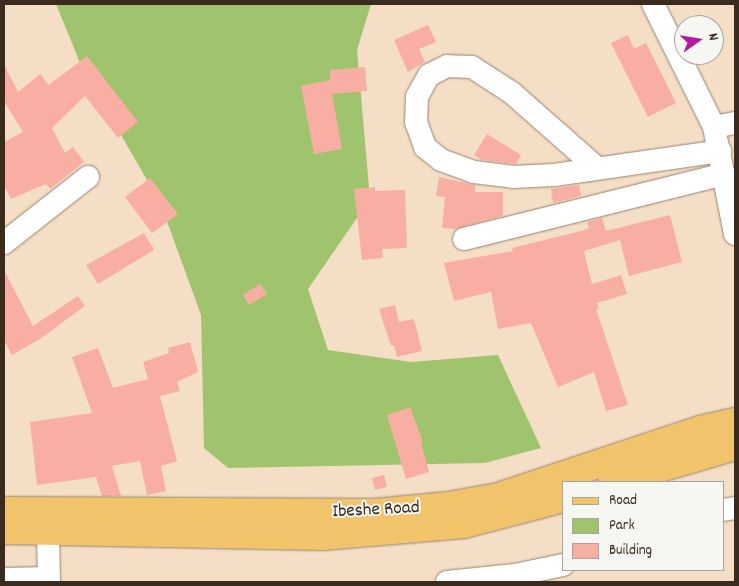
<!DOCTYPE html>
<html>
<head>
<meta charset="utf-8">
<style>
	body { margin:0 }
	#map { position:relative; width:739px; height:586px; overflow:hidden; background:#f4dec5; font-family:Dekko,sans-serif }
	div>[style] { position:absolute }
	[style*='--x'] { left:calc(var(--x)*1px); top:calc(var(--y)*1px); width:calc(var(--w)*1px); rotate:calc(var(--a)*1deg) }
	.green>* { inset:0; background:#a0c46e }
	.building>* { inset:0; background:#f9aea4 }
	.roads { filter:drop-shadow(0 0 1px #988472) drop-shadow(0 0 1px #988472) }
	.minor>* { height:22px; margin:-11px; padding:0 11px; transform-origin:11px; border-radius:11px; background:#fff }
	.major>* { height:28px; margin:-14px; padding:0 14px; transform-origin:14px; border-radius:14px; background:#f1c36a }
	span { translate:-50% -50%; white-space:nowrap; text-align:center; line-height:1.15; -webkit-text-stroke:4px #f6f6f2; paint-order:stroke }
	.street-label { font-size:19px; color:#3b2a1e }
	.frame { position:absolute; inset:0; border:5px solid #3b2a1e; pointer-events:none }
	.legend { position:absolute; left:562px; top:481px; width:162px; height:90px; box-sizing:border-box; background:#f6f6f2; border:1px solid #aba49d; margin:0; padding:6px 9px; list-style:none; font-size:15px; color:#3b2a1e }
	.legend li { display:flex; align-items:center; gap:10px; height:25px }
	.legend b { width:25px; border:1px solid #aba49d }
	.north { position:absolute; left:674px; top:15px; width:50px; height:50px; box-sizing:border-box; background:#f6f6f2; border:1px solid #aba49d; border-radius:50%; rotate:77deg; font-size:14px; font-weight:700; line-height:20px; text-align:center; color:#3b2a1e }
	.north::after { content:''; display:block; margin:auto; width:18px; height:22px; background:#b5179e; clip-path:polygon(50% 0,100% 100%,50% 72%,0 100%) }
</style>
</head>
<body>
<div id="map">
	<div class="green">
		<div style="clip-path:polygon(56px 4px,371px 4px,357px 50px,370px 199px,308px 289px,328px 350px,411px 362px,498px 355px,541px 448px,485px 463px,228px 468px,204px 448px,201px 315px,160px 202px,83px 70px)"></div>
	</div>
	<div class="building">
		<div style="clip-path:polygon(428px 25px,436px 42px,419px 49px,425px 62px,408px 72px,394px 40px)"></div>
		<div style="clip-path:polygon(628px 35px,634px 49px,646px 43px,676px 103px,648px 117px,611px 43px)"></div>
		<div style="clip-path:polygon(87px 56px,138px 122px,118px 138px,85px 96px,52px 128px,65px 153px,73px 147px,84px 162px,50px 189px,46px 184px,11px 199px,4px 186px,4px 142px,23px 132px,4px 101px,4px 64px,18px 92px,40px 74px,49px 85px)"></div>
		<div style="clip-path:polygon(365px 67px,367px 91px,332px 94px,342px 149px,314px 154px,301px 86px,330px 80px,330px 70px)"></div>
		<div style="clip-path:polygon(487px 134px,521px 155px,516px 164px,482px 160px,474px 155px)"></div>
		<div style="clip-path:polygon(439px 177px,475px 185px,475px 192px,503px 192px,503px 216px,455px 229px,442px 228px,445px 197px,436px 196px)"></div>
		<div style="clip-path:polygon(150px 178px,178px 214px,152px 233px,125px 197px)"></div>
		<div style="clip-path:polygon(579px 185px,581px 196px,553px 203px,551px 189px)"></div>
		<div style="clip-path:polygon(375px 187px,375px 191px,405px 190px,407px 248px,382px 249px,383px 258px,362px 260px,354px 189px)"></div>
		<div style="clip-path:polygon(670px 215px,682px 262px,629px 276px,620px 240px,584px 251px,592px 284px,621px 275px,627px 294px,597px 303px,599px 309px,596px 309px,628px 405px,606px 411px,594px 372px,558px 387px,531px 323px,498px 329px,491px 292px,454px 301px,444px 263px,513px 251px,512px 248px,581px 231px,589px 228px,587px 222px,602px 218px,606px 231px)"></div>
		<div style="clip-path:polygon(144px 233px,154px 250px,98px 284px,86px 265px)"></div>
		<div style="clip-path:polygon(4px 270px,33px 326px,78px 296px,85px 306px,40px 339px,12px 355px,4px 340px)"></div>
		<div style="clip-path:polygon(260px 284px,267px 294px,249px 305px,243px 295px)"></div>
		<div style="clip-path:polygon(395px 305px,399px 322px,414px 319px,422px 351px,397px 357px,394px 345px,391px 346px,379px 309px)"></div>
		<div style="clip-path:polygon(190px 342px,198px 372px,177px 382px,180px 391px,160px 396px,177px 461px,161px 466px,166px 491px,147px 495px,140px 461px,112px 466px,121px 496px,102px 496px,96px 477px,37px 485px,30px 422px,92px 413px,72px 357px,98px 348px,113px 388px,148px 379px,143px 362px,169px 353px,168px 348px)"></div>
		<div style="clip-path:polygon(410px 407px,423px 442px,421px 443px,429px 472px,406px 479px,387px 415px)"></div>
		<div style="clip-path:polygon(384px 475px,387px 487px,375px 490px,372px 478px)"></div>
	</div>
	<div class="roads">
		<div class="minor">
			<div style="--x:653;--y:4;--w:137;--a:63.6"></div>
			<div style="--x:714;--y:127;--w:109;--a:78.9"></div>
			<div style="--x:714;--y:127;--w:21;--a:-11"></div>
			<div style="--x:597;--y:168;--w:113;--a:-138.6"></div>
			<div style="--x:512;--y:93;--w:48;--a:-147"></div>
			<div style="--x:472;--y:67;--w:25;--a:-178"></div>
			<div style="--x:447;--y:66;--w:20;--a:153"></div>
			<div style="--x:429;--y:75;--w:25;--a:119"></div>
			<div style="--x:417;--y:97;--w:25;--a:92"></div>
			<div style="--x:416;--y:122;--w:27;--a:70"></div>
			<div style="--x:425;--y:147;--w:21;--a:39"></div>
			<div style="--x:441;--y:160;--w:35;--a:20"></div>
			<div style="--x:474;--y:172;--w:38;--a:7"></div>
			<div style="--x:512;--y:177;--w:42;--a:-2.7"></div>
			<div style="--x:554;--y:175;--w:168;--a:-8.2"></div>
			<div style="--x:464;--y:239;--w:268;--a:-14"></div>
			<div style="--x:4;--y:243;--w:107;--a:-38.2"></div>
			<div style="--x:723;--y:510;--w:12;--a:-9"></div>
			<div style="--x:48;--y:531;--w:51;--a:88.9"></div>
			<div style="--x:4;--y:579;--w:45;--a:-1.3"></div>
			<div style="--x:447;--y:582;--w:68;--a:-5.9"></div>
			<div style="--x:515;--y:575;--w:49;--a:-11.8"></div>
		</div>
		<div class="major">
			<div style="--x:612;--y:482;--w:128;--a:-16.3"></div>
			<div style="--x:4;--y:511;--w:371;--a:0.3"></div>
			<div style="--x:375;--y:513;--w:74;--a:-5.4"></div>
			<div style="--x:449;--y:506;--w:50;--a:-10.4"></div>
			<div style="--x:498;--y:497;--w:213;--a:-18.3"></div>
			<div style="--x:700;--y:430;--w:36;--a:-13"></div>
			<div style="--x:4;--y:530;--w:318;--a:1.1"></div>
			<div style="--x:322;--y:536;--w:143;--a:-4.8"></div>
			<div style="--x:464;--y:524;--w:102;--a:-14.7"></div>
		</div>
	</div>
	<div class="street-label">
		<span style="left:376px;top:511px;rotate:-3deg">Ibeshe Road</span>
	</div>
	<div class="frame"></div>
	<ul class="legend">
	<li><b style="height:6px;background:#f1c36a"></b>Road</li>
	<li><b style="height:14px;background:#a0c46e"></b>Park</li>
	<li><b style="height:14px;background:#f9aea4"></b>Building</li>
	</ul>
	<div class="north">N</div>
</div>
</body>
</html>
